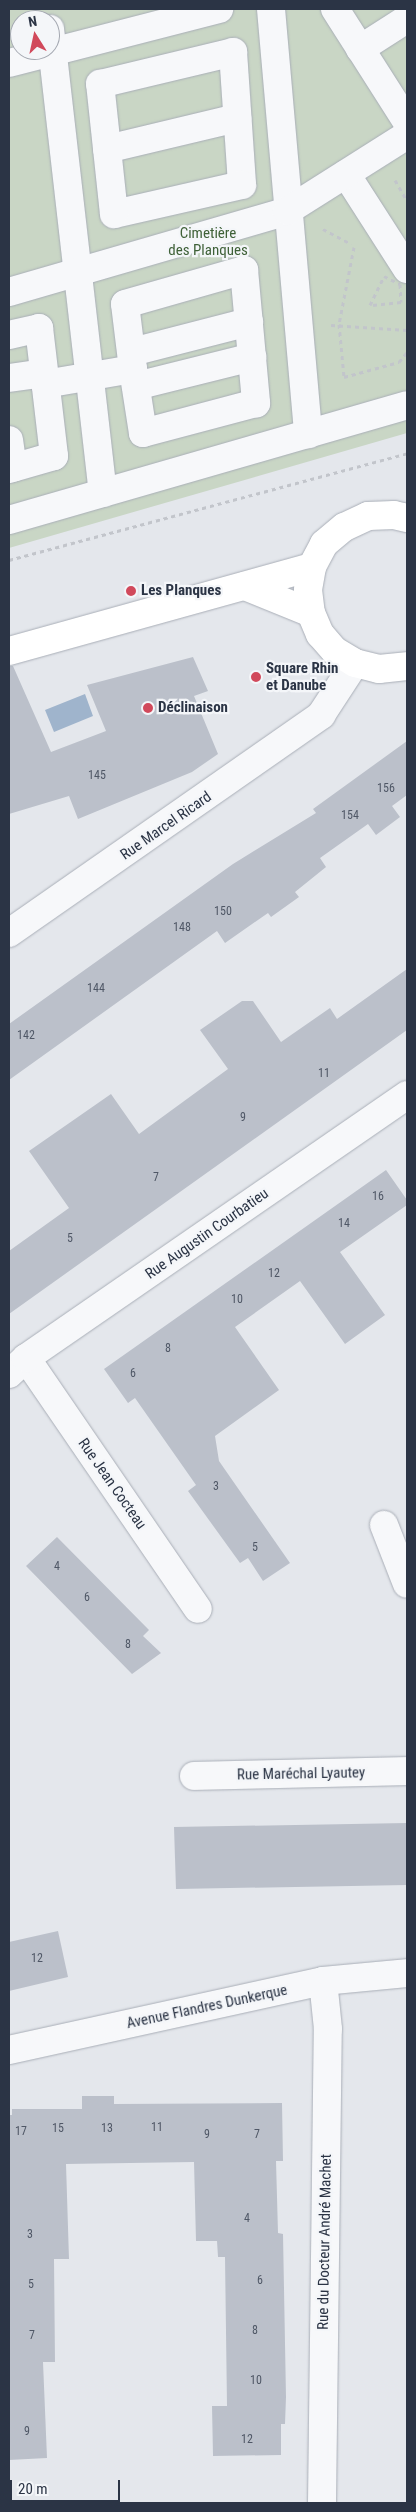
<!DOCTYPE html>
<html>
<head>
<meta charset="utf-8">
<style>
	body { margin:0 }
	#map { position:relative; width:416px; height:2512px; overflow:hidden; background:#e4e7ec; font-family:"Roboto Condensed",sans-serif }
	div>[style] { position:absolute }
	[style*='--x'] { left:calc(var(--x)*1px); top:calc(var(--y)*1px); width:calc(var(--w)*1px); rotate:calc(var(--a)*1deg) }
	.green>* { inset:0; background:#c9d6c5 }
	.water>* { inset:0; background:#9fb4cc }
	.building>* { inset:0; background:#bbc0ca }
	.path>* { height:3px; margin-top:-1.5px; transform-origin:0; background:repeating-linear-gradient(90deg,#c2c5cb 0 4px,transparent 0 8px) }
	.roads { filter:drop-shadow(0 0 1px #a9aeb7) drop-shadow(0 0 1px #a9aeb7) }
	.minor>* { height:28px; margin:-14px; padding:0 14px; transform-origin:14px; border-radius:14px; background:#f7f8fa }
	.major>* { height:28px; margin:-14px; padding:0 14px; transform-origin:14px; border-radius:14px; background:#fff }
	.dots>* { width:14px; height:14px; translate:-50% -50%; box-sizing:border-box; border:2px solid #f4f6f9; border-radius:50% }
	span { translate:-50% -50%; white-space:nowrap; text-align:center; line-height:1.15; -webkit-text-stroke:4.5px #f4f6f9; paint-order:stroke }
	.number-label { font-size:12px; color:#4f5766 }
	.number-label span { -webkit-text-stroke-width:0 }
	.park-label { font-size:15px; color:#3f6138 }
	.poi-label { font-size:15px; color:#2b3445; font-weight:700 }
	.left { translate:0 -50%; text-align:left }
	.street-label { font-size:15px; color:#2b3445 }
	.frame { position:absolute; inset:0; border:10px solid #2b3445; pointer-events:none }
	.north { position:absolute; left:10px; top:10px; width:50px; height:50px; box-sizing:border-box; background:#f4f6f9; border:1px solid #a4a8b1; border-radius:50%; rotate:350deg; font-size:14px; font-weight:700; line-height:20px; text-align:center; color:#2b3445 }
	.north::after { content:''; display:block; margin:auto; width:18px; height:22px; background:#d1495b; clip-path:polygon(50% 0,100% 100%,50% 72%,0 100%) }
	.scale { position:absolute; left:10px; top:2480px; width:110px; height:22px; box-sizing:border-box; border:2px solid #2b3445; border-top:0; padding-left:6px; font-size:15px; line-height:18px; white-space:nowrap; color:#2b3445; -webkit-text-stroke:4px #f4f6f9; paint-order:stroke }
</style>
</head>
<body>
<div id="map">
	<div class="green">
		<div style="clip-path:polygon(evenodd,9px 9px,407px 9px,407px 433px,9px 548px,9px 9px,20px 20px,50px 20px,50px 50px,20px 50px,20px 20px)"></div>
	</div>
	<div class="water">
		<div style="clip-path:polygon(85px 694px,93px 716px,54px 732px,45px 710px)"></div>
	</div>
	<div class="building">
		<div style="clip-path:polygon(193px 657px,208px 691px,194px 696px,218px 754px,192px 772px,78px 819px,69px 796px,9px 814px,9px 666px,13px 666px,51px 752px,106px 731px,87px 685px)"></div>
		<div style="clip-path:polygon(407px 741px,407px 795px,392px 806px,400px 817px,376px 835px,368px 824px,320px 858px,326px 867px,295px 892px,299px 897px,271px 917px,268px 913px,225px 943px,217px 931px,9px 1080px,9px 1024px,233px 864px,316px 813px,313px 809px)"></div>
		<div style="clip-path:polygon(407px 969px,407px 1030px,9px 1314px,9px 1251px,69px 1208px,29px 1151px,111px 1094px,139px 1134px,228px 1069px,200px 1030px,242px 1001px,253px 1001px,281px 1042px,330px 1008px,337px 1019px)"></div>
		<div style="clip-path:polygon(386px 1170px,407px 1200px,407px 1205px,340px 1252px,385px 1315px,345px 1344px,300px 1281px,235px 1327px,279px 1390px,215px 1436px,219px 1461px,290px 1563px,263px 1581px,248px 1558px,240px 1563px,188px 1491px,196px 1485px,135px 1398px,128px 1403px,104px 1369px)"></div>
		<div style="clip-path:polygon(57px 1537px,149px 1630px,143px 1636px,161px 1653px,132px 1674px,26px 1566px)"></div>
		<div style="clip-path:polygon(407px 1823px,407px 1885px,176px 1889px,174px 1827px)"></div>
		<div style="clip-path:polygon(58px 1931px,68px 1977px,9px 1991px,9px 1942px)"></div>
		<div style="clip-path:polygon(82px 2096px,114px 2096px,114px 2104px,282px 2103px,283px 2161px,276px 2161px,278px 2233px,283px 2234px,286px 2397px,285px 2424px,281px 2424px,281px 2455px,213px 2456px,212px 2406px,227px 2406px,225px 2257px,218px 2257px,217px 2241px,196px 2241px,194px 2162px,66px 2164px,69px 2259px,54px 2259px,55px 2362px,43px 2362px,47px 2458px,9px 2460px,9px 2115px,12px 2115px,12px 2109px,82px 2109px)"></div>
	</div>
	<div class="path">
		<div style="--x:395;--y:180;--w:24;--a:60"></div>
		<div style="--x:323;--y:229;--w:32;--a:28"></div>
		<div style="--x:354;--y:247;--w:78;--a:101"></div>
		<div style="--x:339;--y:324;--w:53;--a:84.6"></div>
		<div style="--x:344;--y:377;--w:57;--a:-15.3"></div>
		<div style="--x:399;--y:362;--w:13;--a:-51"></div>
		<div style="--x:384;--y:276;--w:18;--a:27"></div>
		<div style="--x:400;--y:284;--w:18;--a:87"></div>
		<div style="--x:401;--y:302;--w:31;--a:174"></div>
		<div style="--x:370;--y:305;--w:32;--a:-64"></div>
		<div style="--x:331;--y:325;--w:76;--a:3.8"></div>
		<div style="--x:9;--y:560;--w:412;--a:-15"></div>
	</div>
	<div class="roads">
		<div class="minor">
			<div style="--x:271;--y:9;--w:427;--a:85"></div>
			<div style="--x:335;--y:9;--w:134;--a:57.5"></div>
			<div style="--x:50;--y:29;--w:467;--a:83.5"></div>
			<div style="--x:360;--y:49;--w:56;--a:-32.6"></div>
			<div style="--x:233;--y:52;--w:133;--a:86.1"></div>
			<div style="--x:242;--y:185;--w:131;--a:167.2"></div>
			<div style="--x:114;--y:214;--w:131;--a:-96.1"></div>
			<div style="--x:100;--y:84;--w:137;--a:-13.5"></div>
			<div style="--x:9;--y:63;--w:217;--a:-14.4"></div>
			<div style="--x:107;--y:149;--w:134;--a:-13.4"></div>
			<div style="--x:346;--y:174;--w:113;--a:57.3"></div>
			<div style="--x:9;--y:292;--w:290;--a:-16.2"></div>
			<div style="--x:287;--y:211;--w:142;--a:-32.3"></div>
			<div style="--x:9;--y:335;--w:31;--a:-13"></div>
			<div style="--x:39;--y:328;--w:129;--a:83.3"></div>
			<div style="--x:54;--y:456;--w:47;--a:163.9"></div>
			<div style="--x:132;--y:352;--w:121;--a:-14.4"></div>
			<div style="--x:9;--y:378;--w:35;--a:-8"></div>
			<div style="--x:45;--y:384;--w:89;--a:-9.7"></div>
			<div style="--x:133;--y:369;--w:65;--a:-97"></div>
			<div style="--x:125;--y:304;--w:124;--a:-15.9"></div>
			<div style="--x:244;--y:270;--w:134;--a:84.8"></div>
			<div style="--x:256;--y:403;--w:117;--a:165.1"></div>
			<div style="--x:143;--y:433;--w:65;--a:-98.9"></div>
			<div style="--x:136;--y:386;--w:120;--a:-14"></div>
			<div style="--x:9;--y:440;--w:28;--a:82"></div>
			<div style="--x:9;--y:520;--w:414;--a:-16.1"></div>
			<div style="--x:9;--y:933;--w:381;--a:-34.9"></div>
			<div style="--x:321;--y:715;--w:62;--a:-56.8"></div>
			<div style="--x:26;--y:1358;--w:304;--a:55.6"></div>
			<div style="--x:9;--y:1374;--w:23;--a:-43"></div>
			<div style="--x:26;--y:1358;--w:463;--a:-34.6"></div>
			<div style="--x:384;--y:1525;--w:63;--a:68.7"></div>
			<div style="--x:194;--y:1776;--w:213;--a:-1.3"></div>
			<div style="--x:9;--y:2050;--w:321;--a:-12.4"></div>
			<div style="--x:323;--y:1981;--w:84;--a:-5.4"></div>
			<div style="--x:322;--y:2503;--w:474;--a:-89.3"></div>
			<div style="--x:328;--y:2029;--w:48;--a:-95.9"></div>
		</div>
		<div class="major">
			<div style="--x:407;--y:518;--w:13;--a:-167"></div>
			<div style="--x:394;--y:515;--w:26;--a:178"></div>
			<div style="--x:368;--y:516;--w:26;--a:155"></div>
			<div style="--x:344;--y:527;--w:26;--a:140"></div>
			<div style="--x:324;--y:544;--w:26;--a:118"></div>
			<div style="--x:312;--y:567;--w:23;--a:100"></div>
			<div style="--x:308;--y:590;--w:23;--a:83"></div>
			<div style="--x:311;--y:613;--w:23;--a:67"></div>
			<div style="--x:320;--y:634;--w:23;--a:49"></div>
			<div style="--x:335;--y:651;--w:23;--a:31"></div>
			<div style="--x:355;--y:663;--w:25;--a:14"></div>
			<div style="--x:379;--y:669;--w:28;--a:-6"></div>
			<div style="--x:245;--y:586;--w:71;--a:22.2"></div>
			<div style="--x:9;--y:651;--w:314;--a:-15.5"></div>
		</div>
	</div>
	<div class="dots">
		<div style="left:131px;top:591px;background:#d1495b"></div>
		<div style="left:256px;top:677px;background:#d1495b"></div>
		<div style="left:148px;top:708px;background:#d1495b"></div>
	</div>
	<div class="number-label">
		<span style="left:97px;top:776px">145</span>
		<span style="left:386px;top:789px">156</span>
		<span style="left:350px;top:816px">154</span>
		<span style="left:223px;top:912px">150</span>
		<span style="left:182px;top:928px">148</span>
		<span style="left:96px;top:989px">144</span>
		<span style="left:26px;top:1036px">142</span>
		<span style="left:324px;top:1074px">11</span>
		<span style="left:243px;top:1118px">9</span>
		<span style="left:156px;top:1178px">7</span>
		<span style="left:378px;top:1197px">16</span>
		<span style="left:344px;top:1224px">14</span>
		<span style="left:70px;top:1239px">5</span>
		<span style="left:274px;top:1274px">12</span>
		<span style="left:237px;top:1300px">10</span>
		<span style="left:168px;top:1349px">8</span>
		<span style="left:133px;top:1374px">6</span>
		<span style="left:216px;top:1487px">3</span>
		<span style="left:255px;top:1548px">5</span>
		<span style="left:57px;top:1567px">4</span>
		<span style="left:87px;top:1598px">6</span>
		<span style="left:128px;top:1645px">8</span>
		<span style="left:37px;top:1959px">12</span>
		<span style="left:157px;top:2128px">11</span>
		<span style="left:58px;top:2129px">15</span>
		<span style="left:107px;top:2129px">13</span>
		<span style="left:21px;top:2132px">17</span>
		<span style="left:207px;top:2135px">9</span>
		<span style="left:257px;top:2135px">7</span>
		<span style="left:247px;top:2219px">4</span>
		<span style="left:30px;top:2235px">3</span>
		<span style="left:260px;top:2281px">6</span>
		<span style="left:31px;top:2285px">5</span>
		<span style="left:255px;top:2331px">8</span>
		<span style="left:32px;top:2336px">7</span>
		<span style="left:256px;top:2381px">10</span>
		<span style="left:27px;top:2432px">9</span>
		<span style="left:247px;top:2440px">12</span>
	</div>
	<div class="park-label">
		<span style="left:208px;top:242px">Cimetière<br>des Planques</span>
	</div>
	<div class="poi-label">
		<span class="left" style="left:141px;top:591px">Les Planques</span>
		<span class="left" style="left:266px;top:677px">Square Rhin<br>et Danube</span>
		<span class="left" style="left:158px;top:708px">Déclinaison</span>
	</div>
	<div class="street-label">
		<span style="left:166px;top:826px;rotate:-35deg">Rue Marcel Ricard</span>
		<span style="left:207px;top:1234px;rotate:-35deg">Rue Augustin Courbatieu</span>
		<span style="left:112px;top:1484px;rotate:55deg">Rue Jean Cocteau</span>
		<span style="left:301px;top:1774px;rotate:-1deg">Rue Maréchal Lyautey</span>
		<span style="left:207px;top:2007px;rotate:-12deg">Avenue Flandres Dunkerque</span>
		<span style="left:325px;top:2242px;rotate:-89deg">Rue du Docteur André Machet</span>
	</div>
	<div class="frame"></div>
	<div class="north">N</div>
	<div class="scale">20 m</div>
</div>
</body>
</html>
